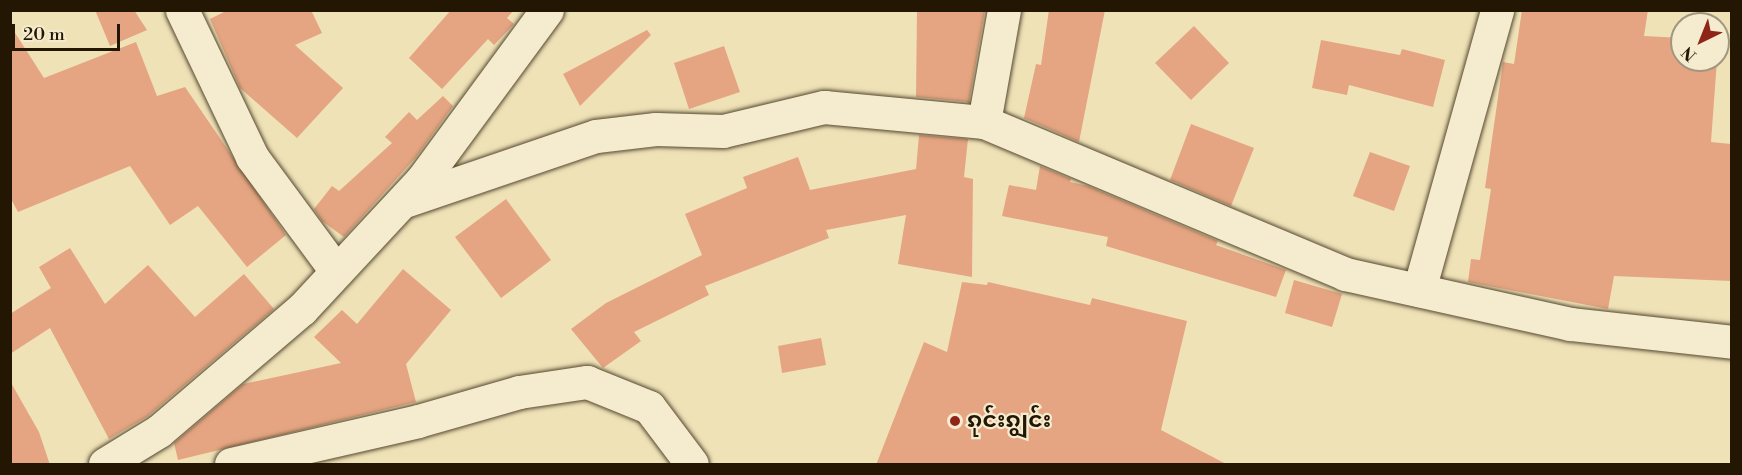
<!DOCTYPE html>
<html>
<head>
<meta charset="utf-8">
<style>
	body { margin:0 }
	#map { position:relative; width:1742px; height:475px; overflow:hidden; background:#efe2b7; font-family:"Libre Bodoni","Noto Sans Myanmar",serif }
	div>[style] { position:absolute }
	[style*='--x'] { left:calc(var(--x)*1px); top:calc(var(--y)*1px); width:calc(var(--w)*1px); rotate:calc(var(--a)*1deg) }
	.building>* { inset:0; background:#e5a582 }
	.roads { filter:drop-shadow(0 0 2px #564930) drop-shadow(0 0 2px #564930) }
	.minor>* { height:33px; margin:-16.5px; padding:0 16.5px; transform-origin:16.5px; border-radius:16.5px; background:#f5ecd0 }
	.dots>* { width:16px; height:16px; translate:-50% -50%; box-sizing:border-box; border:3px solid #f5ecd0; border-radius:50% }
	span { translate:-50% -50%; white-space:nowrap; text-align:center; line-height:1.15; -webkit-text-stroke:4.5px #f5ecd0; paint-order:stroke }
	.poi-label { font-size:22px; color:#231603; font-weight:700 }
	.left { translate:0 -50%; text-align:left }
	.frame { position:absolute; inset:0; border:12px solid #231603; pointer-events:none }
	.north { position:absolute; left:1670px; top:12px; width:60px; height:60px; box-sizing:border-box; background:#f5ecd0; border:2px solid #a1967e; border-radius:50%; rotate:223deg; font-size:16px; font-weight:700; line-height:24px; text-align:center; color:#231603 }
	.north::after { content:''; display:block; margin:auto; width:21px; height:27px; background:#8f2418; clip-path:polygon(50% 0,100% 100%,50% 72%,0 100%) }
	.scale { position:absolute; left:12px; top:24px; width:108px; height:27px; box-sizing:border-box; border:3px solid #231603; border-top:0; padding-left:8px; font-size:18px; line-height:21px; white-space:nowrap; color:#231603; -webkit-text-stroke:4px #f5ecd0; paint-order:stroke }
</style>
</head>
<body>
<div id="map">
	<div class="building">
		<div style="clip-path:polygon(95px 10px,134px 10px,147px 30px,110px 46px)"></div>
		<div style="clip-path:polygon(228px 10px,311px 10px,322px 33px,295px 45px,343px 88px,297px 138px,240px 88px,210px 19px)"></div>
		<div style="clip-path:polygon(451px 10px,514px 10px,507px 18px,514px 24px,494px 45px,488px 39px,442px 89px,409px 58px)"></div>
		<div style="clip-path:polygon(917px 10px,985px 10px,969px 102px,916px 97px)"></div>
		<div style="clip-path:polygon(1049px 10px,1105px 10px,1079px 142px,1024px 118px,1036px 64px,1041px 65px)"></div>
		<div style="clip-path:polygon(1522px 10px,1648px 10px,1644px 36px,1682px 38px,1682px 60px,1717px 60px,1711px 142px,1731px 144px,1731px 281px,1614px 276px,1608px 309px,1468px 282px,1471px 259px,1480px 260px,1491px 189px,1485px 188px,1503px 62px,1514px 64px)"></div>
		<div style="clip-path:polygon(10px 25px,44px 78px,136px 42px,157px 96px,185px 87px,286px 235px,247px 267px,198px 206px,170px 225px,130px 166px,18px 212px,10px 197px)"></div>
		<div style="clip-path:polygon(1194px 26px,1229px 63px,1191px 100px,1155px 63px)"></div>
		<div style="clip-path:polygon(647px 30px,651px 35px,580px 106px,563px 74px)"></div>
		<div style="clip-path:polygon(1321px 40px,1400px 55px,1402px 49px,1445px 60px,1433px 107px,1349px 85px,1347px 95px,1312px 88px)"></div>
		<div style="clip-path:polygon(724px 46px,740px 92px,689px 109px,674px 63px)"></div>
		<div style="clip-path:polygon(443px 96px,453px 106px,416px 157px,344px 237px,322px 221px,314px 209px,332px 186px,339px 191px,392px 143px,385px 137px,409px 112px,417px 120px)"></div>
		<div style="clip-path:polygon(1191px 124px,1254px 148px,1231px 206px,1170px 180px)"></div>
		<div style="clip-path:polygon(919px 135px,968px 139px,964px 177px,973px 179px,972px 277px,898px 264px,906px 215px,826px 230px,829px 238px,705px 286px,709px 295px,634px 332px,641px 341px,603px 368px,571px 329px,606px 303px,702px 255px,685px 214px,747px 188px,743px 177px,798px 157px,810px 190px,916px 169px)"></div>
		<div style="clip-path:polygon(1370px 152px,1410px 166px,1394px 211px,1353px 196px)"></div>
		<div style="clip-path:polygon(1040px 166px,1071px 179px,1070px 182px,1088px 186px,1218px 241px,1216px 245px,1286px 270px,1276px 297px,1106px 246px,1108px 237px,1002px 216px,1009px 185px,1036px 190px)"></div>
		<div style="clip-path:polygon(506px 199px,551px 260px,501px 298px,455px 237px)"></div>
		<div style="clip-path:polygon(70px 248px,105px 304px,148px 265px,195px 317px,244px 274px,274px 309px,148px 416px,109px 439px,50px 328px,10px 354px,10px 314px,51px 288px,39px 267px)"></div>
		<div style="clip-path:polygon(403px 269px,451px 310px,406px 364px,416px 402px,178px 460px,174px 443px,243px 384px,341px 363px,314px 337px,342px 310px,357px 324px)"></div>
		<div style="clip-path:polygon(1294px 280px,1342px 294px,1332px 327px,1285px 313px)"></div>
		<div style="clip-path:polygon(962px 282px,987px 285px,988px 282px,1090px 305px,1092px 298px,1187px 321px,1161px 430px,1228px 465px,876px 465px,924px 342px,947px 352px)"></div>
		<div style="clip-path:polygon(821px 338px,826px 365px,782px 373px,778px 346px)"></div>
		<div style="clip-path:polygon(10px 381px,39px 432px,50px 465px,10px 465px)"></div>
	</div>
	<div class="roads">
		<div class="minor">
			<div style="--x:182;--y:10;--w:163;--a:64.5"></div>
			<div style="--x:252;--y:157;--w:142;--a:53.6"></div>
			<div style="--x:984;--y:122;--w:114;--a:-79.9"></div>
			<div style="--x:402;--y:202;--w:205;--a:-18.8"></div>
			<div style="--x:596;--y:136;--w:60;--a:-6.7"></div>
			<div style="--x:656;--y:129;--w:67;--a:1.7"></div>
			<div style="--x:723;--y:131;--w:104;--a:-13.4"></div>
			<div style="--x:824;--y:107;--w:161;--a:5.4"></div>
			<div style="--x:984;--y:122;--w:392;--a:22.8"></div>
			<div style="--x:1345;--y:274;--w:230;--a:12.5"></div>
			<div style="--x:1570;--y:324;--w:163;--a:6.3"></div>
			<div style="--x:1419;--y:290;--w:291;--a:-74.4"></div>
			<div style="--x:105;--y:464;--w:63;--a:-31.4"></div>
			<div style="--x:159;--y:431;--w:188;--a:-40.5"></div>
			<div style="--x:302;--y:309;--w:176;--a:-47.1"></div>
			<div style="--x:422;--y:180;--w:211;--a:-53.7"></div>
			<div style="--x:231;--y:464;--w:192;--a:-12.9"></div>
			<div style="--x:418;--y:421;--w:105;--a:-16"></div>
			<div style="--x:519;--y:392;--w:69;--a:-8.4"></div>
			<div style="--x:587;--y:382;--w:67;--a:22"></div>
			<div style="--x:649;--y:407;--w:71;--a:53"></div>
		</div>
	</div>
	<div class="dots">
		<div style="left:955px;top:421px;background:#8f2418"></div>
	</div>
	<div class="poi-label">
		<span class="left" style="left:967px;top:421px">ၵုင်းၵျွင်း</span>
	</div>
	<div class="frame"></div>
	<div class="north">N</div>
	<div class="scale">20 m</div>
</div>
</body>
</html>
